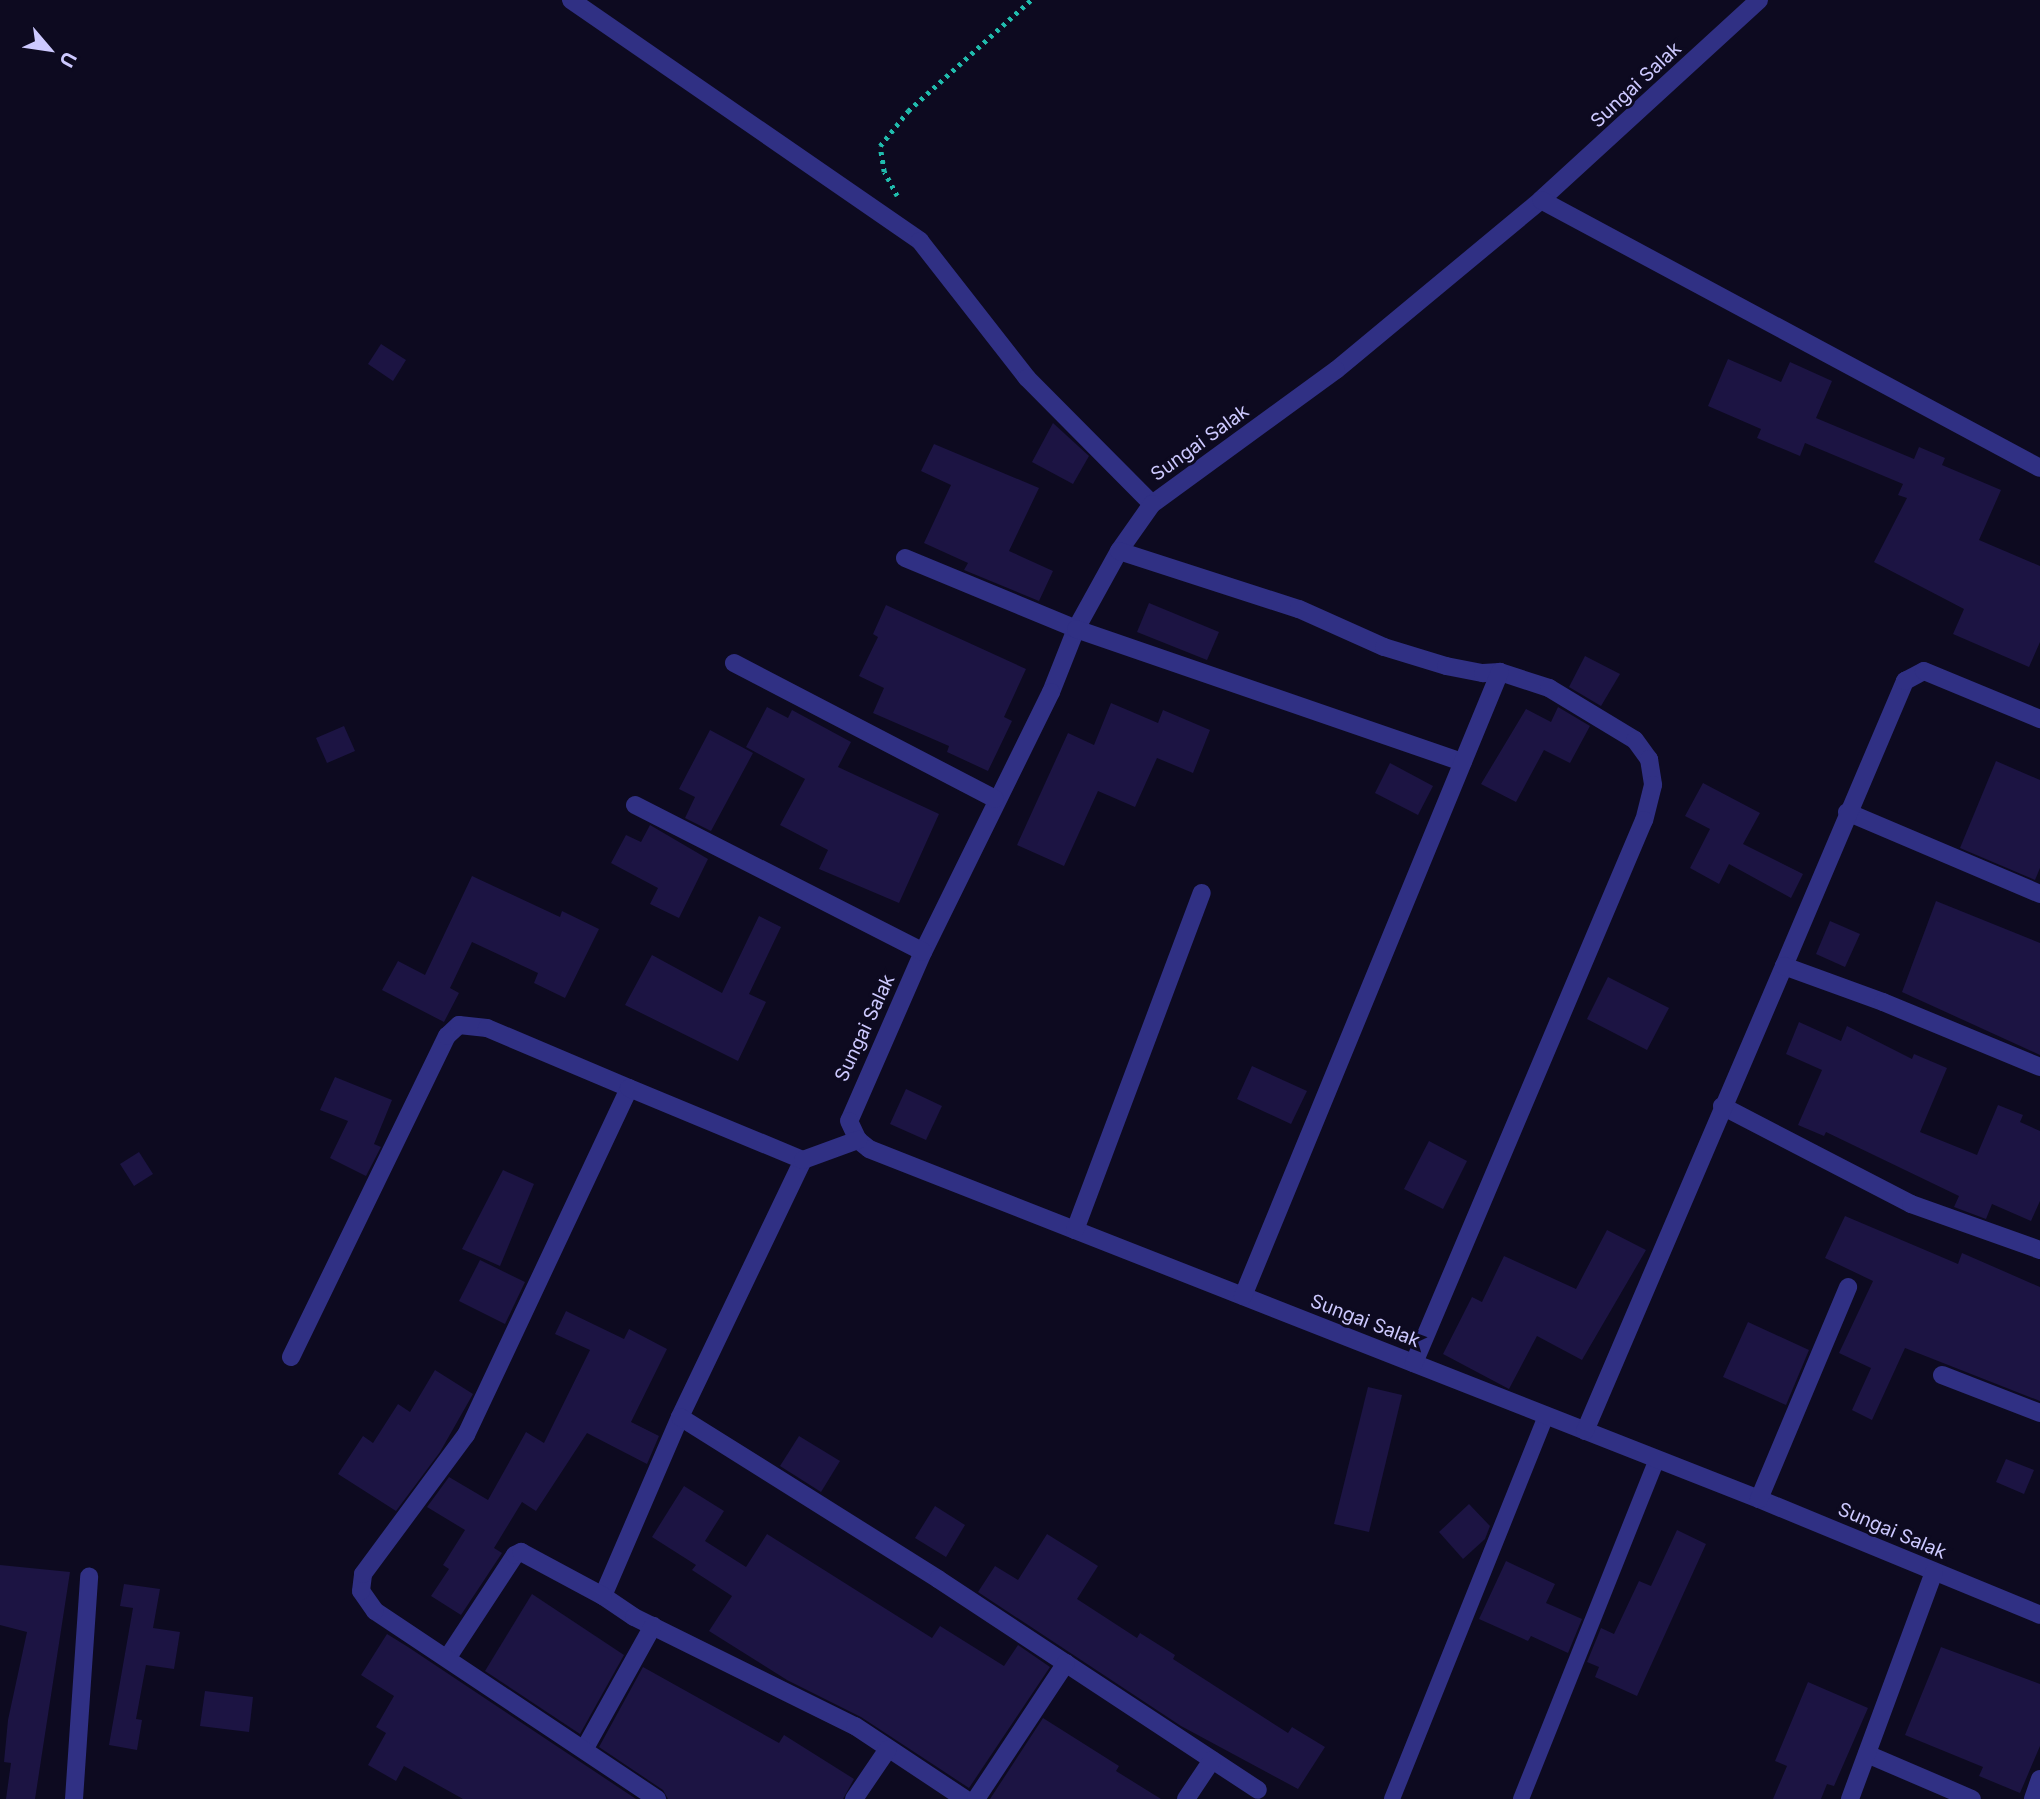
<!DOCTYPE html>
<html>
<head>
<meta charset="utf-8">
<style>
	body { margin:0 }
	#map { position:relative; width:2040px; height:1799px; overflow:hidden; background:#0d0a20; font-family:Inter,sans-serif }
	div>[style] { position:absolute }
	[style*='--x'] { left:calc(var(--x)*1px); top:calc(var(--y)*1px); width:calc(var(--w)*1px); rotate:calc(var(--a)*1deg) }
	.building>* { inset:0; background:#1c1443 }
	.path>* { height:4.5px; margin-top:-2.25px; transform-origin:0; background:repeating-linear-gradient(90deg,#20bcad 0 3.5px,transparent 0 8.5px) }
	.lane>* { height:16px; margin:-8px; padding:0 8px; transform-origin:8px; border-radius:8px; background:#303084 }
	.street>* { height:18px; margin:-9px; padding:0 9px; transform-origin:9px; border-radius:9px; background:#303084 }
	span { translate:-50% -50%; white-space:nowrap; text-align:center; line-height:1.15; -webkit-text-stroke:6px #0d0a20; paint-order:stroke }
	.street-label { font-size:19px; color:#cdc9ff }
	.north { position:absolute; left:14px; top:14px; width:70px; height:70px; -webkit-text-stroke:5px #0d0a20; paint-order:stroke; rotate:119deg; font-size:19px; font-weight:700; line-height:28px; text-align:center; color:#cdc9ff }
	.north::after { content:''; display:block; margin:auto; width:24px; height:32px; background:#cdc9ff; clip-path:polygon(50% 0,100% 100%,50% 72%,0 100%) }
</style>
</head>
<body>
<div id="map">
	<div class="building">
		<div style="clip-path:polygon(381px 344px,406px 360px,393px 381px,368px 364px)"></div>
		<div style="clip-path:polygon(1728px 359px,1781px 382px,1790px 362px,1832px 381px,1816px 418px,1914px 459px,1919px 447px,1945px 458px,1942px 465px,2001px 490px,1979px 540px,2040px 566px,2040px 642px,2029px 667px,1953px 634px,1964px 609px,1874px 562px,1907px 498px,1898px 495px,1903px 484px,1805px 443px,1800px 456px,1757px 438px,1761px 429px,1708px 406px)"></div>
		<div style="clip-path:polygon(1053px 423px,1089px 456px,1073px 484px,1032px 462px)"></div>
		<div style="clip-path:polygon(934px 444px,1039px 488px,1009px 551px,1053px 571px,1039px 601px,964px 570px,968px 563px,924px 543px,951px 485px,921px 471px)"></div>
		<div style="clip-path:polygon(1149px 603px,1219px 632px,1207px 660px,1137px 632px)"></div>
		<div style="clip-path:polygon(886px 605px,1026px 669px,1004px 717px,1012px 721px,988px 771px,947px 752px,949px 746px,873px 713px,884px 688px,859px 676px,878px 637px,873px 634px)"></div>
		<div style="clip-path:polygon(1585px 656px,1620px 674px,1601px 706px,1569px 687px)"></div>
		<div style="clip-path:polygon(1111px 703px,1158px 723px,1163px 710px,1210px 730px,1193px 773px,1157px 758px,1135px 807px,1098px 791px,1064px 866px,1017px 845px,1068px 733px,1094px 745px)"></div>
		<div style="clip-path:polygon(767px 707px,788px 718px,792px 710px,851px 742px,838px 767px,939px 814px,899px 903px,819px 869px,828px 850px,780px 825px,805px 779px,746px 747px)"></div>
		<div style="clip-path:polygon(1558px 707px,1590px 726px,1570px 763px,1544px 750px,1516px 802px,1481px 784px,1526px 709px,1551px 722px)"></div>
		<div style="clip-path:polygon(344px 726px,355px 751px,327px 763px,316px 738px)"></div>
		<div style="clip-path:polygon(710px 730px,753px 753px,711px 831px,685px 818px,695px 797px,679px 789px)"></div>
		<div style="clip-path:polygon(1996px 761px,2040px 780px,2040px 868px,2035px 880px,1960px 848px)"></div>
		<div style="clip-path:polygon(1390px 763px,1433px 786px,1418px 815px,1375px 793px)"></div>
		<div style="clip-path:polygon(1703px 783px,1760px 813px,1743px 844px,1803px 874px,1791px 898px,1729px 864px,1719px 884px,1690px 868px,1710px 829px,1685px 816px)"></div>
		<div style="clip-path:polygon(650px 825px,708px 859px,679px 918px,650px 904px,658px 888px,611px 863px,626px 835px,641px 842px)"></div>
		<div style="clip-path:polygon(472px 876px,560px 917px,562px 911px,599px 929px,565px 998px,534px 983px,538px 973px,472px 942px,450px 988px,459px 993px,444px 1022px,382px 990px,398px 961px,425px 975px)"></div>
		<div style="clip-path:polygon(1936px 901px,2040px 943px,2040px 1055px,1902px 992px)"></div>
		<div style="clip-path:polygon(759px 916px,781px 927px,749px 994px,766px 1002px,738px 1061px,625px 1005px,652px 955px,722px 993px)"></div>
		<div style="clip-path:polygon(1830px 921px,1860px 934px,1845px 967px,1816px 954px)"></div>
		<div style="clip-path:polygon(1608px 977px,1669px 1008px,1647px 1050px,1587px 1019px)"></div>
		<div style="clip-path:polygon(1799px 1022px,1841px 1041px,1847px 1026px,1912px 1059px,1914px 1054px,1947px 1068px,1920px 1132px,1977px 1155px,1998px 1105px,2023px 1115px,2020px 1122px,2040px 1131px,2040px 1201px,2031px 1221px,1992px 1204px,1986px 1219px,1954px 1207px,1959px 1196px,1826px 1132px,1824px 1136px,1798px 1125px,1822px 1070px,1786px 1054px)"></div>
		<div style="clip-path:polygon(1252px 1066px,1307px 1091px,1291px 1124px,1237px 1099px)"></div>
		<div style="clip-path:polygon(335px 1077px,392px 1100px,374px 1144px,381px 1147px,366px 1176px,330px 1158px,348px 1121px,320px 1110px)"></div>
		<div style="clip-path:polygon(906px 1089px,942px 1106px,926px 1140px,890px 1124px)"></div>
		<div style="clip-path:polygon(1429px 1141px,1467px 1161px,1443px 1209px,1404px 1189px)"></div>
		<div style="clip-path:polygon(139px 1152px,153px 1174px,134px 1186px,120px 1164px)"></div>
		<div style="clip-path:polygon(503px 1170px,534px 1184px,500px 1266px,462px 1249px)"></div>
		<div style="clip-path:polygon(1845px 1216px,1958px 1264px,1962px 1253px,2040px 1287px,2040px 1401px,1905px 1348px,1872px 1420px,1852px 1410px,1871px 1368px,1839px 1353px,1873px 1281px,1825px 1258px)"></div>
		<div style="clip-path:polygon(1607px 1230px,1646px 1250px,1582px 1360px,1537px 1336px,1509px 1389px,1443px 1354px,1472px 1297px,1482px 1302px,1504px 1256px,1576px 1289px)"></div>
		<div style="clip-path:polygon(480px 1260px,525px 1282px,505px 1324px,459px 1301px)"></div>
		<div style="clip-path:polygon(566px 1311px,624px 1339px,629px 1329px,667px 1349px,631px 1422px,659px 1436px,647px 1464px,587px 1433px,536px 1511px,522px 1502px,494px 1548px,502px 1553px,461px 1615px,431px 1596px,449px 1569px,443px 1565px,465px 1530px,427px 1507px,449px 1477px,488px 1500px,526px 1432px,544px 1443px,590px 1350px,555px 1334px)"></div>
		<div style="clip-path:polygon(1748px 1322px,1809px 1350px,1786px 1405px,1723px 1377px)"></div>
		<div style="clip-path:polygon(435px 1370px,473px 1394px,440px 1452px,396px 1511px,338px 1474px,363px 1436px,373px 1443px,398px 1404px,410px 1412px)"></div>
		<div style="clip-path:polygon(1368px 1387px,1402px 1395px,1369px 1532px,1334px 1524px)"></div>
		<div style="clip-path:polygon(799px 1436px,840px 1461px,821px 1492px,780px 1466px)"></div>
		<div style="clip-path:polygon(2006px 1459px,2034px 1470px,2024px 1494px,1996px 1482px)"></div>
		<div style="clip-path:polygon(684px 1486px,724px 1511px,705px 1541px,746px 1567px,767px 1534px,932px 1638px,940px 1626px,1004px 1666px,1018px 1645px,1050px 1667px,969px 1788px,861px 1717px,787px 1680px,709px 1631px,732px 1596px,692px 1570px,696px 1565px,652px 1537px)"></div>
		<div style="clip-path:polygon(1469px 1504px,1490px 1526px,1485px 1539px,1463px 1559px,1439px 1532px)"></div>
		<div style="clip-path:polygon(935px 1506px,965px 1525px,946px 1557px,915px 1538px)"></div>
		<div style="clip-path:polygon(1677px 1530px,1706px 1544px,1637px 1696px,1595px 1677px,1599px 1667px,1587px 1662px,1601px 1628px,1614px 1634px,1639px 1581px,1651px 1586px)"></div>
		<div style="clip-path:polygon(1047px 1534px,1098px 1566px,1077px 1599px,1137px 1638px,1140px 1633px,1175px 1655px,1173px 1659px,1288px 1733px,1292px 1727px,1325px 1747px,1298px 1789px,1181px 1726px,978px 1592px,995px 1566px,1018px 1580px)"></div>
		<div style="clip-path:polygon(1506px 1561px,1555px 1584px,1546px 1603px,1582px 1619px,1568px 1653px,1531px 1636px,1528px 1641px,1479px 1619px)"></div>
		<div style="clip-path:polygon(0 1565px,70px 1572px,35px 1799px,6px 1799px,11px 1763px,4px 1762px,8px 1720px,27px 1632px,0 1625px)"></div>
		<div style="clip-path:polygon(124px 1584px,160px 1589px,153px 1628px,180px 1632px,174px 1669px,146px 1665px,136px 1719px,142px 1720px,137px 1750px,109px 1745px,133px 1608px,120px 1606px)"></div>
		<div style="clip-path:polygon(532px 1594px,624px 1655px,580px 1734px,485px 1671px)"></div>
		<div style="clip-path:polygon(387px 1634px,408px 1647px,636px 1799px,463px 1799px,404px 1766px,396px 1781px,368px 1765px,386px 1733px,376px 1727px,394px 1696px,361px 1675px)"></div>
		<div style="clip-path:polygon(1941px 1647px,2040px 1684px,2040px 1746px,2020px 1793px,1979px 1776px,1983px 1767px,1905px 1735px)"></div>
		<div style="clip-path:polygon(643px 1667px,779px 1743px,784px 1735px,854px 1779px,843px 1799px,668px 1799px,663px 1790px,599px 1747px)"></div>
		<div style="clip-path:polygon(1808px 1682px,1868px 1708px,1834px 1786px,1827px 1784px,1821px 1799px,1773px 1799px,1787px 1766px,1775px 1761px)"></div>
		<div style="clip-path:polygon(205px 1691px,253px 1697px,249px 1732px,200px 1726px)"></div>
		<div style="clip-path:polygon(1043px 1718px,1119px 1766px,1116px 1771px,1161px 1799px,990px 1799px)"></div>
	</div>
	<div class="path">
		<div style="--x:897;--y:196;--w:27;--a:-118"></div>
		<div style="--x:884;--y:172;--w:26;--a:-99"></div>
		<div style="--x:880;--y:146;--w:45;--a:-51.3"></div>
		<div style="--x:908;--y:111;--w:166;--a:-42.1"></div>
	</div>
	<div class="lane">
		<div style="--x:1392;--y:1799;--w:414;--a:-68.1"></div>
		<div style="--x:1521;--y:1799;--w:366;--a:-68.2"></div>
	</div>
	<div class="street">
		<div style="--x:571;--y:0;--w:424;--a:34.6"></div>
		<div style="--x:920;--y:241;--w:174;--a:52"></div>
		<div style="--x:1027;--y:378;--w:177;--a:45.2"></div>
		<div style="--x:1759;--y:0;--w:296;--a:137.5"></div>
		<div style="--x:1541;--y:200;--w:266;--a:140.3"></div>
		<div style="--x:1336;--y:370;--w:228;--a:143.9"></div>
		<div style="--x:1152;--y:504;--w:57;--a:125.1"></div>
		<div style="--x:1119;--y:551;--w:89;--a:118.9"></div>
		<div style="--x:1076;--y:629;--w:68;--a:111.6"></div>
		<div style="--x:1051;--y:692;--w:290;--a:116.2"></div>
		<div style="--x:923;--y:952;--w:184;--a:113.6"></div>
		<div style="--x:849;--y:1121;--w:21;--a:65"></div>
		<div style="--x:858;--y:1140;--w:14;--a:39"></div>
		<div style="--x:869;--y:1149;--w:956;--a:21.47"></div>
		<div style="--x:1759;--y:1499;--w:304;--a:22.4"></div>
		<div style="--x:1541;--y:200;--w:566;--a:28.24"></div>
		<div style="--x:1119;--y:551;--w:189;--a:17.9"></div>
		<div style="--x:1299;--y:609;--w:93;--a:24.1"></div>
		<div style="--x:1384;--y:647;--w:65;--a:17"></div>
		<div style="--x:1446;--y:666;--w:38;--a:11"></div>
		<div style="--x:1483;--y:673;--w:17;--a:-3"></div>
		<div style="--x:1500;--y:672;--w:52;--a:18.1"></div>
		<div style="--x:1549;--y:688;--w:100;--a:31.2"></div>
		<div style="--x:1635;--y:740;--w:24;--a:54"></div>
		<div style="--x:1649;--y:759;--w:26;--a:81"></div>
		<div style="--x:1653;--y:785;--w:36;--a:104"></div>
		<div style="--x:1644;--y:820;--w:590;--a:112.96"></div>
		<div style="--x:905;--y:558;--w:185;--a:22.5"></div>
		<div style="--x:1076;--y:629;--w:409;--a:19"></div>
		<div style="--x:734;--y:663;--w:294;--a:27.5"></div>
		<div style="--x:635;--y:805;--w:323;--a:27"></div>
		<div style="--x:1847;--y:812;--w:210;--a:23"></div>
		<div style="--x:1784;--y:966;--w:310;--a:-67"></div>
		<div style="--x:1905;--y:681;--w:21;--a:-28"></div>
		<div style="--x:1924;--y:671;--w:126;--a:22.5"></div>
		<div style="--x:1722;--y:1106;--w:213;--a:27.4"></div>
		<div style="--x:1911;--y:1204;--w:137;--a:19.6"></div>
		<div style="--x:803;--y:1160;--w:285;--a:115.6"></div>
		<div style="--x:680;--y:1417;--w:195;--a:113.3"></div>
		<div style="--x:603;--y:1596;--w:37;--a:34"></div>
		<div style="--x:634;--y:1617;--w:246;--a:26.3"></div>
		<div style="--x:855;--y:1726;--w:132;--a:33.6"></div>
		<div style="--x:1075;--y:1230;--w:360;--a:-69.4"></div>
		<div style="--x:1243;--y:1296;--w:675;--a:-67.62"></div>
		<div style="--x:291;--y:1357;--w:357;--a:-64.1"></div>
		<div style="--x:447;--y:1036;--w:16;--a:-43"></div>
		<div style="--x:459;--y:1025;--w:28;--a:6"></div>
		<div style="--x:487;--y:1028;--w:154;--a:22.9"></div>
		<div style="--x:1942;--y:1375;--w:105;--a:21.2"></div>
		<div style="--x:680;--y:1417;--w:305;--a:32.1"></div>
		<div style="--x:938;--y:1579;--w:383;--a:33.4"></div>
		<div style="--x:1585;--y:1431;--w:506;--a:-66.83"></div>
		<div style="--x:1784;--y:966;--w:105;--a:20"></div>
		<div style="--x:1883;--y:1002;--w:170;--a:22.5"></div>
		<div style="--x:1759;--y:1499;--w:230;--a:-67.2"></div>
		<div style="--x:448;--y:1657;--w:122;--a:-56.7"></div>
		<div style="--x:515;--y:1555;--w:7;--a:-27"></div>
		<div style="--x:521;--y:1552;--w:93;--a:28.2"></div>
		<div style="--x:585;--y:1748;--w:140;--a:-60.9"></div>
		<div style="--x:1867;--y:1754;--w:114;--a:23.2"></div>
		<div style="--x:74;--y:1799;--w:223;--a:-86.1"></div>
		<div style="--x:657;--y:1799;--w:339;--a:-146.3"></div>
		<div style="--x:375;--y:1611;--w:24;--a:-125"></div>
		<div style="--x:361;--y:1591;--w:17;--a:-83"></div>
		<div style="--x:363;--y:1574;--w:173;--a:-53.5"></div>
		<div style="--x:466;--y:1435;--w:383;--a:-64.8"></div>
		<div style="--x:629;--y:1088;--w:188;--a:22.5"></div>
		<div style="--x:803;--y:1160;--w:59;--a:-20"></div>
		<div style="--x:854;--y:1799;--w:60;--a:-55.8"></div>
		<div style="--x:976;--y:1799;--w:163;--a:-56.5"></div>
		<div style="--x:1186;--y:1799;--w:47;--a:-56.3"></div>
		<div style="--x:1850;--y:1799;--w:242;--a:-69.7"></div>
		<div style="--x:2033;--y:1799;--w:21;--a:-71"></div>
	</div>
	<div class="street-label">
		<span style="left:1636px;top:85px;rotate:-43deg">Sungai Salak</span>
		<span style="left:1200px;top:443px;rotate:-36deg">Sungai Salak</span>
		<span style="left:865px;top:1028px;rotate:-65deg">Sungai Salak</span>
		<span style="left:1365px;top:1321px;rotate:21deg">Sungai Salak</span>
		<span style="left:1892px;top:1531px;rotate:23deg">Sungai Salak</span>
	</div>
	<div class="north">U</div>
</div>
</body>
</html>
